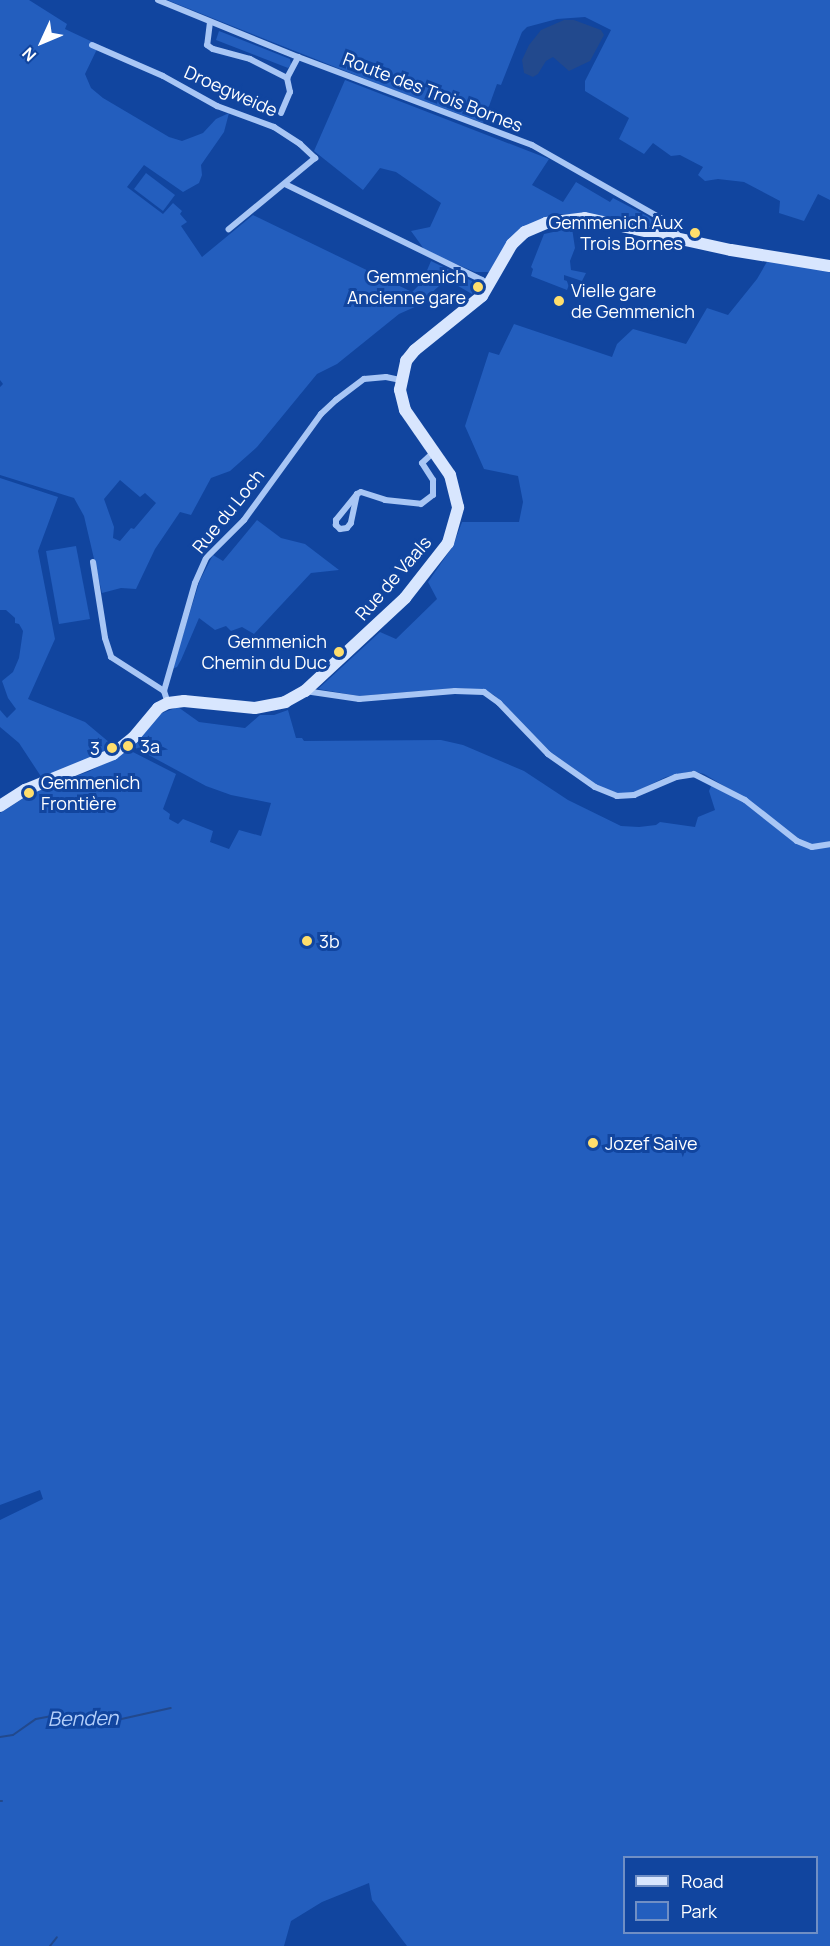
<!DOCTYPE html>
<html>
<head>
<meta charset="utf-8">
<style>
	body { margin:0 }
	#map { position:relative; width:830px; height:1946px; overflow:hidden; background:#11459f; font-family:Manrope,sans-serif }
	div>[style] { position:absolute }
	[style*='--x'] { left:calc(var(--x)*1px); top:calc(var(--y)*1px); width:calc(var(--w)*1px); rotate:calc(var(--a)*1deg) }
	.green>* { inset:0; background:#235ebe }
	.water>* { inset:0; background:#22498d }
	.stream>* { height:2px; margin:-1px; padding:0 1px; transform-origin:1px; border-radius:1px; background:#22498d }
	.street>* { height:6px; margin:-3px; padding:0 3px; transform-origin:3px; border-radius:3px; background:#a8c6f5 }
	.secondary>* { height:12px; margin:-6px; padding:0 6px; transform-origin:6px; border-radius:6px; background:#d8e6fe }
	.dots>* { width:16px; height:16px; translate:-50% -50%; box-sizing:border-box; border:3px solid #11459f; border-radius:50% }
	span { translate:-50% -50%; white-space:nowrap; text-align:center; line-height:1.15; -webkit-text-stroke:6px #11459f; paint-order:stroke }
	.street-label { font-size:18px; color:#fff }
	.poi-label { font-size:18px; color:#fff }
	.right { translate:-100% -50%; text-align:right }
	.left { translate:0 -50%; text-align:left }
	.water-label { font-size:20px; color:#b5d0fb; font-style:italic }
	.legend { position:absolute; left:623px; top:1856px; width:195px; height:78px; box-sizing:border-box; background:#11459f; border:2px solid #708fc5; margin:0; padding:8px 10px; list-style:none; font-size:18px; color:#fff }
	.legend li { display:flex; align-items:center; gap:12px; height:30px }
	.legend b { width:30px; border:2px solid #708fc5 }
	.north { position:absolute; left:12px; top:12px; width:60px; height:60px; -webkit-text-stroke:4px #11459f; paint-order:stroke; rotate:226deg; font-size:16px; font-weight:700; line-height:24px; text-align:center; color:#fff }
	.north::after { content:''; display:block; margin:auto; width:21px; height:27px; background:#fff; clip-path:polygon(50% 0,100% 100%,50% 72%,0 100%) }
</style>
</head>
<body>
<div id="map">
	<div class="green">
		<div style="clip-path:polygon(evenodd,0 0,29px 0,67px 24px,65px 29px,99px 45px,85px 74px,91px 88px,103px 98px,169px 137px,182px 141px,203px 133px,216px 119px,229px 113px,224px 132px,201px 165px,202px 175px,199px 183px,183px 192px,144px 165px,127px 187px,163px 214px,173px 203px,182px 211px,180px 214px,187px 222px,181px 226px,202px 257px,253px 215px,412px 292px,422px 282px,431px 261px,472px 281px,475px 289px,472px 294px,453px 283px,439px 286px,417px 306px,399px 314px,337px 364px,317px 374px,257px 447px,230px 471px,211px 478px,191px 515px,180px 512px,155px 549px,136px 589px,121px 588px,102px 593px,84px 516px,74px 498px,0 475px,0 387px,3px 384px,0 380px,0 0,120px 480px,140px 497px,145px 493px,156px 503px,134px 529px,131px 528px,120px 541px,113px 538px,114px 527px,104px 499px,120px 480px)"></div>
		<div style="clip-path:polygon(167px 0,830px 0,830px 200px,818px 194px,804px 221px,779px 213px,780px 201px,744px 182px,718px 179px,705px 181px,698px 175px,703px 167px,680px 155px,671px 156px,653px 143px,644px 154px,619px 139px,629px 118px,585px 91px,585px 81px,611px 30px,585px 17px,557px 19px,527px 27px,522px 32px,501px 85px,497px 84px,483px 123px,383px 86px)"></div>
		<div style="clip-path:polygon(219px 31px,290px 59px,291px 65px,288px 68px,216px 40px)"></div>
		<div style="clip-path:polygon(345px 80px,549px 159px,532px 185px,563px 202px,576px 182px,610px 202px,613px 198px,649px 217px,659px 227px,656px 229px,609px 217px,561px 214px,543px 219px,489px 272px,475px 272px,442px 258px,424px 249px,411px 231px,430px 227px,441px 203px,396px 172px,380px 168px,363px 190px,314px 151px)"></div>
		<div style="clip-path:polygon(146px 173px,175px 195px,163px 211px,134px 189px)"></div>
		<div style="clip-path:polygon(572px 228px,575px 248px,570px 261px,571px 270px,586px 273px,582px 281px,564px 275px,564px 280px,570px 282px,567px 290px,531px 276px,533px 269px,531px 267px,544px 234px)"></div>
		<div style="clip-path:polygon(768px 260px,830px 271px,830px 843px,816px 846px,798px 840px,746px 799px,704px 774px,693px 771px,666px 777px,633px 793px,617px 793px,596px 785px,549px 752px,494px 695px,485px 690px,456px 688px,359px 696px,318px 689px,380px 632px,396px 639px,437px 599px,428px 582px,453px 546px,462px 522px,519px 522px,523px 502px,518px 476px,484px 469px,465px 426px,489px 352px,499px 355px,514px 324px,612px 357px,617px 344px,633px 329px,686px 344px,707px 308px,728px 315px,757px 279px)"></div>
		<div style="clip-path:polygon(0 478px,58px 497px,38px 551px,55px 639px,28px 699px,85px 722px,116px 748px,42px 778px,19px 743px,0 727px,0 710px,7px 718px,16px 709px,8px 698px,2px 681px,13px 672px,19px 658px,23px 631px,19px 624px,15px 623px,15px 618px,6px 610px,0 610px)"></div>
		<div style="clip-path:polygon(257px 520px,281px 538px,305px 544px,339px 570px,311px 573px,254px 634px,242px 627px,231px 631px,226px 626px,215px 630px,199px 618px,181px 660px,177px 667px,172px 669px,200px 580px,213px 555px,223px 561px)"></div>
		<div style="clip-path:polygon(76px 546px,90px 619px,59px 624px,46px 551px)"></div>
		<div style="clip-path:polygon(evenodd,178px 707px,199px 722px,245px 728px,260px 715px,274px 715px,288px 710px,296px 738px,302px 738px,304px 741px,441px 740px,463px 745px,524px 771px,568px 800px,621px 826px,639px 827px,656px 825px,660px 822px,695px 827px,698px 817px,715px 810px,709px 791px,712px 784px,747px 804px,781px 832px,815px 849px,830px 846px,830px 1946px,407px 1946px,372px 1900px,369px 1883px,322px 1902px,291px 1921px,284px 1946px,0 1946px,0 1520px,43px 1499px,40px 1490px,0 1505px,0 813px,35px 791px,90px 771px,129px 750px,176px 774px,163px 809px,170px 814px,169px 819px,178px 824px,183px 819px,213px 831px,210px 842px,229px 849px,239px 830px,261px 836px,271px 803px,231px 795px,206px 786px,132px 746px,157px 715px,178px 707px,624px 1858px,816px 1858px,816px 1932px,624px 1932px,624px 1858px)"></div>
	</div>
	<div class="water">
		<div style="clip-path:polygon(564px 20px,574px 20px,601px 30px,604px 35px,590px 61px,569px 71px,553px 57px,546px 61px,538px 74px,533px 77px,524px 73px,522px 60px,529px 45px,541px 30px)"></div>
	</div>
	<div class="stream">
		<div style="--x:0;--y:1737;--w:13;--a:-9"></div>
		<div style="--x:13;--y:1735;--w:28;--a:-35"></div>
		<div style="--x:36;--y:1719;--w:20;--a:-11"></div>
		<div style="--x:56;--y:1715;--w:9;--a:21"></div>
		<div style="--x:64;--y:1718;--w:22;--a:-8"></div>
		<div style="--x:86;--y:1715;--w:31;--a:9"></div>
		<div style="--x:117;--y:1720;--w:55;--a:-12.5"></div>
		<div style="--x:0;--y:1801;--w:2;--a:0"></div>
		<div style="--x:50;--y:1946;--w:11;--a:-52"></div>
	</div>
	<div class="street">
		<div style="--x:158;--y:0;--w:151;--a:22.2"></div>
		<div style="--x:298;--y:57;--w:250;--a:20.6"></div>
		<div style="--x:532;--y:145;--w:152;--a:29.6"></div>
		<div style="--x:664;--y:220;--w:22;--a:47"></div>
		<div style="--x:210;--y:22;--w:23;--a:97"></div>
		<div style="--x:207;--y:45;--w:7;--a:34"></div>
		<div style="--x:213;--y:49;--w:38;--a:15"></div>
		<div style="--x:250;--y:59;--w:42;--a:27.2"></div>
		<div style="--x:287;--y:78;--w:24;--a:-62"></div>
		<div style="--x:92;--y:45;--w:77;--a:23.6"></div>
		<div style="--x:163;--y:76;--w:62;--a:29.1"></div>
		<div style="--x:217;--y:106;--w:61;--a:20.2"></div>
		<div style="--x:274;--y:127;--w:31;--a:33"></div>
		<div style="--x:300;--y:144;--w:21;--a:43"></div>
		<div style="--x:315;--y:158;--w:112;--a:140.5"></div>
		<div style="--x:281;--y:113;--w:23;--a:-67"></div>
		<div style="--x:290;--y:92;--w:14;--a:-102"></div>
		<div style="--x:285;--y:184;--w:219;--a:26"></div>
		<div style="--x:482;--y:280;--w:8;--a:40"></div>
		<div style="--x:357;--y:494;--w:30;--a:102"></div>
		<div style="--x:351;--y:523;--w:6;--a:129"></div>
		<div style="--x:347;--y:528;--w:7;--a:172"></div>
		<div style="--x:340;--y:529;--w:6;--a:-135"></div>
		<div style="--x:336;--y:525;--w:5;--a:-90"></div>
		<div style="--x:336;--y:520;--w:33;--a:-51"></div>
		<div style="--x:357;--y:494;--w:4;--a:-27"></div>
		<div style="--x:361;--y:492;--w:25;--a:18"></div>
		<div style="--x:385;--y:500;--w:36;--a:6"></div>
		<div style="--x:421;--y:504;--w:15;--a:-37"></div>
		<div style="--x:433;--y:495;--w:15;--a:-90"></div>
		<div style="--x:433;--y:480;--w:20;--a:-123"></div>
		<div style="--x:422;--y:463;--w:16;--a:-43"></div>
		<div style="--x:93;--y:562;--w:77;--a:81"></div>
		<div style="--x:105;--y:638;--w:20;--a:72"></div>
		<div style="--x:111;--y:657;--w:63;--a:32.7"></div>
		<div style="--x:164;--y:691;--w:13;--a:72"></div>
		<div style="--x:164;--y:691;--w:112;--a:-74"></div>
		<div style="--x:195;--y:583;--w:27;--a:-66"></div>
		<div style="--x:206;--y:558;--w:54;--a:-45"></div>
		<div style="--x:244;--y:520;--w:131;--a:-54"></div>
		<div style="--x:321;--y:414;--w:21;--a:-43"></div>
		<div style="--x:336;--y:400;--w:35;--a:-37"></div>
		<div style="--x:364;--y:379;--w:22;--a:-5"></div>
		<div style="--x:386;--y:377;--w:14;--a:12"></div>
		<div style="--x:305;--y:691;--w:55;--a:8.4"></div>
		<div style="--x:359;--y:699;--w:96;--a:-4.8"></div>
		<div style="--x:455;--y:691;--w:29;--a:2"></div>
		<div style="--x:484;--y:692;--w:19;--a:36"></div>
		<div style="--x:499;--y:703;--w:71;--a:46.1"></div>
		<div style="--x:548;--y:754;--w:57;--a:35.1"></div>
		<div style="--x:595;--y:787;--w:24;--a:22"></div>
		<div style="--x:617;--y:796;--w:17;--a:-3"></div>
		<div style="--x:634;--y:795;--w:46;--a:-23.2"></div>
		<div style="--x:676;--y:777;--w:18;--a:-9"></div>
		<div style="--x:694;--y:774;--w:57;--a:27"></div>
		<div style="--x:745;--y:800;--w:66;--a:38.3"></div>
		<div style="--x:797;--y:841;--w:16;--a:22"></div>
		<div style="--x:812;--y:847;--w:18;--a:-9"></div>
	</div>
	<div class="secondary">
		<div style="--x:0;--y:806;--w:30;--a:-33"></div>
		<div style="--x:25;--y:790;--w:95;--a:-22.2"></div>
		<div style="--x:113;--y:754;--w:26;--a:-39"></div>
		<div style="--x:133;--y:738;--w:39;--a:-50"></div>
		<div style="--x:158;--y:708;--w:11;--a:-27"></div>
		<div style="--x:168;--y:703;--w:16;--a:-7"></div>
		<div style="--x:184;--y:701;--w:71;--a:5.6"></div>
		<div style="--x:255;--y:708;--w:31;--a:-11"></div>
		<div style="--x:285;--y:702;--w:23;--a:-29"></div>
		<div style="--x:305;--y:691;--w:137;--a:-42.9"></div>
		<div style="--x:405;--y:598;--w:70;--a:-52"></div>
		<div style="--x:448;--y:543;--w:37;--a:-74"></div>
		<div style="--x:458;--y:507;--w:33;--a:-104"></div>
		<div style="--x:450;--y:475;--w:79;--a:-124.7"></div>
		<div style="--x:405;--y:410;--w:21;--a:-104"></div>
		<div style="--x:400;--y:390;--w:30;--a:-78"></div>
		<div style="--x:406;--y:361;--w:14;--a:-51"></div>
		<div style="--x:415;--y:350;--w:86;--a:-38.9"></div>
		<div style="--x:482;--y:296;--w:60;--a:-60"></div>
		<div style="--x:512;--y:244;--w:18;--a:-43"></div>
		<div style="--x:525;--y:232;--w:23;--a:-23"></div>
		<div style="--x:546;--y:223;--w:39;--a:-7"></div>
		<div style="--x:585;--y:218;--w:149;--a:12.4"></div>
		<div style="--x:731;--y:250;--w:100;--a:9.2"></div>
	</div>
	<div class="dots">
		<div style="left:695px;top:233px;background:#ffde6c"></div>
		<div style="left:478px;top:287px;background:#ffde6c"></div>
		<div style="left:559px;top:301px;background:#ffde6c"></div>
		<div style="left:339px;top:652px;background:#ffde6c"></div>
		<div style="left:128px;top:746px;background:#ffde6c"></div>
		<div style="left:112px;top:748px;background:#ffde6c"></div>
		<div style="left:29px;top:793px;background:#ffde6c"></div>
		<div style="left:307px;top:941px;background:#ffde6c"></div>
		<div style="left:593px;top:1143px;background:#ffde6c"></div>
	</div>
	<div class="street-label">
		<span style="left:231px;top:91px;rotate:24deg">Droegweide</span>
		<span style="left:433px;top:92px;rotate:21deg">Route des Trois Bornes</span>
		<span style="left:228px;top:511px;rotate:-51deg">Rue du Loch</span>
		<span style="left:393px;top:578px;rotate:-49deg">Rue de Vaals</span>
	</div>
	<div class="poi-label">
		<span class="right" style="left:683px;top:233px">Gemmenich Aux<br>Trois Bornes</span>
		<span class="right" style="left:466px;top:287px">Gemmenich<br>Ancienne gare</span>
		<span class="left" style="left:571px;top:301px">Vielle gare<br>de Gemmenich</span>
		<span class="right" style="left:327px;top:652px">Gemmenich<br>Chemin du Duc</span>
		<span class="left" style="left:140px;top:746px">3a</span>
		<span class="right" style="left:100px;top:748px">3</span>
		<span class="left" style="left:41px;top:793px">Gemmenich<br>Frontière</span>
		<span class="left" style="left:319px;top:941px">3b</span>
		<span class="left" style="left:605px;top:1143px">Jozef Saive</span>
	</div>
	<div class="water-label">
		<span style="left:83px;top:1718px;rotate:-1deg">Benden</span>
	</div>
	<ul class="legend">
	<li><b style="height:8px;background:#d8e6fe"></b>Road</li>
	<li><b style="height:16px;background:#235ebe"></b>Park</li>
	</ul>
	<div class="north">N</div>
</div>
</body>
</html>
